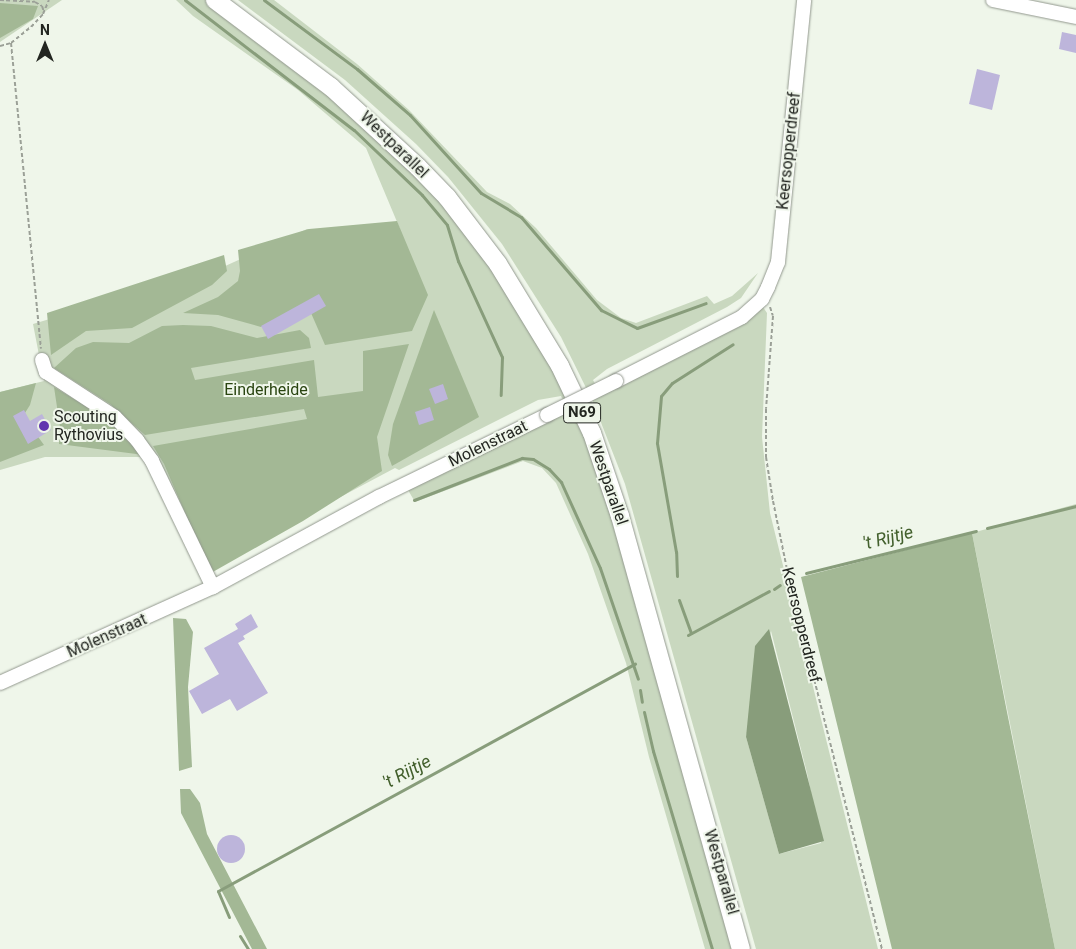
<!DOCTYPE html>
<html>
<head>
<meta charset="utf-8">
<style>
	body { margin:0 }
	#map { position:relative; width:1076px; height:949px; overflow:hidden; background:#eff6ea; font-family:Roboto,sans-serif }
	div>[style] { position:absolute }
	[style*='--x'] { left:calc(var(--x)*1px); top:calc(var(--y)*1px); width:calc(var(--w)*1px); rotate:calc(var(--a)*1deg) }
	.green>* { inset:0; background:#c9d8bf }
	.forest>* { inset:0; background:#a3b895 }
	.water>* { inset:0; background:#889d7b }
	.stream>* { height:3px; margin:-1.5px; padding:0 1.5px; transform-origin:1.5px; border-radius:1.5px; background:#889d7b }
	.building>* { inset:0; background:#bdb5db }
	.round { border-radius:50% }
	.path>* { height:2px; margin-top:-1px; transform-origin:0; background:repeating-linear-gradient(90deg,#9ba097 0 4px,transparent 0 6.5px) }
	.roads { filter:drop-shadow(0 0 1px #92988e) drop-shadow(0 0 1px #92988e) }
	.minor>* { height:14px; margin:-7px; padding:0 7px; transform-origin:7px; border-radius:7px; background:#fff }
	.major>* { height:18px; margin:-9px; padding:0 9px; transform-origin:9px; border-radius:9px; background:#fff }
	.bridges { filter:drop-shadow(0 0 1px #92988e) drop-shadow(0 0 1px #92988e) }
	.minor-bridge>* { height:14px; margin:-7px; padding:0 7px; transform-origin:7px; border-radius:7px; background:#fff }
	.dots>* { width:14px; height:14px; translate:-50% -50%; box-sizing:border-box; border:2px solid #eff6ea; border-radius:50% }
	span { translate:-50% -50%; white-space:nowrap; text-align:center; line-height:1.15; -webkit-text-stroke:4px #eff6ea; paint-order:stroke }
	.shield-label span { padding:1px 4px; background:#eff6ea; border:1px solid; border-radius:4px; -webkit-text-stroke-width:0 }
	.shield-label { font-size:15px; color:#232621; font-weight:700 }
	.street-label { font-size:16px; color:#232621 }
	.park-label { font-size:16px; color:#294410 }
	.poi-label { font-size:16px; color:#232621 }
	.left { translate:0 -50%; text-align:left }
	.water-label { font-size:18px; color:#43602d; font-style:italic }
	.north { position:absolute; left:20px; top:20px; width:50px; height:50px; -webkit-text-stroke:4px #eff6ea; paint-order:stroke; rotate:0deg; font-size:14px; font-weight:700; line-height:20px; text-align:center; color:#232621 }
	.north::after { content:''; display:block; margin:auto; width:18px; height:22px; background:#232621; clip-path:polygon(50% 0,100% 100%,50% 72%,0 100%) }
</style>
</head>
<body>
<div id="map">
	<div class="green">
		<div style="clip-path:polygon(0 0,62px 0,0 42px)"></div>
		<div style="clip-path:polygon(176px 0,209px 0,328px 89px,417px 170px,524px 310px,597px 459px,738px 949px,705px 949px,649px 757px,626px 663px,588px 554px,556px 483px,542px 468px,523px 461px,415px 502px,408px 490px,567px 409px,561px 396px,538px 400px,399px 470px,395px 468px,203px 570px,152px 457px,45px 457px,0 470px,0 392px,44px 381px,33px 324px,223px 267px,307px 229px,400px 229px,366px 148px,298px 90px,193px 16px)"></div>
		<div style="clip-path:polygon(evenodd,238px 0,274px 0,357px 64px,409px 110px,487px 192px,510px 204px,536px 228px,597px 300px,621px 318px,636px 323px,707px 296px,714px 304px,732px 296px,758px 273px,741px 298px,727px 307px,607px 369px,593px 380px,600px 393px,619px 388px,763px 307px,767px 313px,762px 437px,770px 513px,878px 949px,756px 949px,625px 484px,593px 402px,561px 337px,502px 244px,448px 177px,416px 144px,345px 80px,238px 0,771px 631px,807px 773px,821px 843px,779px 854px,746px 737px,771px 631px)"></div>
		<div style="clip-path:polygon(1076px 504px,1076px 949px,1055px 949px,972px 533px)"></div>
	</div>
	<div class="forest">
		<div style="clip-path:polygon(0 3px,38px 6px,33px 19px,0 38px)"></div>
		<div style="clip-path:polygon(397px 221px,428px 295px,412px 331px,325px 345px,311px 313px,282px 325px,261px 327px,218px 315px,183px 313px,218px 297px,238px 281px,240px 271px,238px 250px,309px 229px)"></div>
		<div style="clip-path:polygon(224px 255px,227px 271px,212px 285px,132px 328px,86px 331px,51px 355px,47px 313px)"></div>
		<div style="clip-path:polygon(434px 310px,479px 417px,392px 466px,388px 455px,393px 424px)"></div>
		<div style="clip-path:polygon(183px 325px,211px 326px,257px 338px,300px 330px,309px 338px,311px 348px,191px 368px,195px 380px,314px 360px,318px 397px,363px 391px,363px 351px,409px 344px,377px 437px,382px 471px,303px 521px,211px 573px,164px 464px,153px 446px,307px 419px,304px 409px,145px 435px,110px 404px,54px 368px,76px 348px,93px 342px,129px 343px,162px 326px)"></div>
		<div style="clip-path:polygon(36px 383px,30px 405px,23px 416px,44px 445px,0 462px,0 392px)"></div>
		<div style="clip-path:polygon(54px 387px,120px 427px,144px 455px,59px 444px,60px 427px)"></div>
		<div style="clip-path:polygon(972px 533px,1007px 712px,1055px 949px,892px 949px,801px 577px)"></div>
		<div style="clip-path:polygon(173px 618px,186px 619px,193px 632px,188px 687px,192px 767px,179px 771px)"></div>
		<div style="clip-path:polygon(180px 789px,190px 789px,200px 803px,207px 834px,267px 949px,252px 949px,181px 813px)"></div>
	</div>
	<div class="water">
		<div style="clip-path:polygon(769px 629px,824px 841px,779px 854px,746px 737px,755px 646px)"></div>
	</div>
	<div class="stream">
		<div style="--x:185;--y:0;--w:213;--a:37.6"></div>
		<div style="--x:354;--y:130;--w:94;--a:43.7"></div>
		<div style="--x:422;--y:195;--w:39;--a:50"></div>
		<div style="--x:447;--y:225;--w:38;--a:73"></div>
		<div style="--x:458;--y:261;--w:106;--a:65.4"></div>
		<div style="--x:502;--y:357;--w:38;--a:92"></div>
		<div style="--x:264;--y:0;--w:116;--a:36.6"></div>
		<div style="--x:357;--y:69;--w:70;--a:41"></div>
		<div style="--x:410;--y:115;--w:105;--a:47.7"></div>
		<div style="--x:481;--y:193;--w:47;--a:31"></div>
		<div style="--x:521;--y:217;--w:123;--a:49.3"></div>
		<div style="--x:601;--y:310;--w:40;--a:26.6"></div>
		<div style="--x:637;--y:328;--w:73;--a:-19.9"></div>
		<div style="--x:414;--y:500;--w:116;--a:-21.3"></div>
		<div style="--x:522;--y:458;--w:11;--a:5"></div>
		<div style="--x:533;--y:459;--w:19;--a:32"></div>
		<div style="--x:549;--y:469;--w:18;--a:47"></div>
		<div style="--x:561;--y:482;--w:94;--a:65.6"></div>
		<div style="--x:600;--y:568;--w:117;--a:71.1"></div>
		<div style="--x:987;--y:528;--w:92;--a:-13.9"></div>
		<div style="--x:806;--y:573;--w:175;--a:-13.9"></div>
		<div style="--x:677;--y:576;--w:24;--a:-92"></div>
		<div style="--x:676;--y:552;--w:111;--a:-99.9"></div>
		<div style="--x:657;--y:443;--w:47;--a:-85.1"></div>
		<div style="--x:661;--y:396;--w:17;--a:-50"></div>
		<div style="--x:672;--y:383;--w:72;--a:-32.6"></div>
		<div style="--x:774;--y:589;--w:7;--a:-34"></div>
		<div style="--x:679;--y:600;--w:35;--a:70"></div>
		<div style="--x:688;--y:635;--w:92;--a:-28.5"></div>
		<div style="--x:640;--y:690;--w:12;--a:81"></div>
		<div style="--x:644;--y:712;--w:40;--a:77"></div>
		<div style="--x:653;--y:751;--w:207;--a:73.4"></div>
		<div style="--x:229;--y:917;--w:28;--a:-113"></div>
		<div style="--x:218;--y:891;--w:475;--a:-28.6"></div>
		<div style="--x:240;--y:936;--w:15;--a:58"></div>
	</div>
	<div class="building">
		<div style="clip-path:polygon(1062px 32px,1076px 35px,1076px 53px,1059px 49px)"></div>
		<div style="clip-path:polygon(977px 69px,1000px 75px,992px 110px,969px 104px)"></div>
		<div style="clip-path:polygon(319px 294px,326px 306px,268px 339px,261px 326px)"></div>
		<div style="clip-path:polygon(443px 384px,448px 399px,435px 404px,429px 389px)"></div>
		<div style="clip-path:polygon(430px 407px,434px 420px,419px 425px,415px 412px)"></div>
		<div style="clip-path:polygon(24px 410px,30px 421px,42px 414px,51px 430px,28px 444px,13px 416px)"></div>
		<div style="clip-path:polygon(251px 614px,258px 627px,243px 636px,245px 639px,238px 643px,268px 693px,237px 711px,230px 699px,202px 714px,189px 691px,219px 674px,204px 648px,238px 629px,235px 624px)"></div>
		<div class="round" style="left:217px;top:835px;width:28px;height:28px"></div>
	</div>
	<div class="path">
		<div style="--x:0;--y:0;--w:35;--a:3"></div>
		<div style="--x:35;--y:2;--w:8;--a:30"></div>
		<div style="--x:42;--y:6;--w:6;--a:72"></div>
		<div style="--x:11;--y:43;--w:307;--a:84.4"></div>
		<div style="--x:0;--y:46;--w:11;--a:-15"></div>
		<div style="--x:11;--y:43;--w:26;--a:-39"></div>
		<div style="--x:31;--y:27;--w:18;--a:-47"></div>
		<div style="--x:43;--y:14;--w:15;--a:-67"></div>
		<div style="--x:770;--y:307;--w:9;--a:72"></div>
		<div style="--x:773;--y:316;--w:93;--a:94.3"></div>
		<div style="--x:766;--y:409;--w:48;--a:90"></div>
		<div style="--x:766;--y:457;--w:45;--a:81"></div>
		<div style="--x:773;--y:501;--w:80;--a:78.4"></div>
		<div style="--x:789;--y:579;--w:382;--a:75.9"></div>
	</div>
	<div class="roads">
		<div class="minor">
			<div style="--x:993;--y:0;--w:85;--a:11.6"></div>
			<div style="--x:42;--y:360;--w:13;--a:72"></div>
			<div style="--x:46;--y:372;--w:82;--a:33.1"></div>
			<div style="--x:115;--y:417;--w:32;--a:46"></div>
			<div style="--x:137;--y:440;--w:26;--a:54"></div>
			<div style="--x:152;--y:461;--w:140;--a:64.2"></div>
			<div style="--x:616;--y:381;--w:141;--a:-26.9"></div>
			<div style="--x:742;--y:317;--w:27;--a:-42"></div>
			<div style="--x:762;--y:299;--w:13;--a:-63"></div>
			<div style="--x:768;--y:287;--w:27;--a:-68"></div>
			<div style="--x:778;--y:262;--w:263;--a:-84.3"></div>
			<div style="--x:0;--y:683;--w:234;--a:-24.3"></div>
			<div style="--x:213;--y:587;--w:189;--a:-28.5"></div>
			<div style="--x:379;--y:497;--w:187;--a:-26"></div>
		</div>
		<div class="major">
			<div style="--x:215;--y:0;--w:145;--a:36.9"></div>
			<div style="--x:331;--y:87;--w:118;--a:42.6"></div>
			<div style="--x:418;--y:167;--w:42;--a:46"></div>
			<div style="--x:447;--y:197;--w:84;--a:52.7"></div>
			<div style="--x:498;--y:264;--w:119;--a:58.7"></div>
			<div style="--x:560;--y:366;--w:74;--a:64.5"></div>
			<div style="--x:592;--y:433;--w:88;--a:71.4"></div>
			<div style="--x:620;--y:516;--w:450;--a:74.4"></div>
		</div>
	</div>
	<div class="bridges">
		<div class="minor-bridge">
			<div style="--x:547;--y:415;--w:77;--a:-26.2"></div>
		</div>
	</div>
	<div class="dots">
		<div style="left:44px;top:426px;background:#6237af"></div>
	</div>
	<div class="shield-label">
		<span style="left:582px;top:413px">N69</span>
	</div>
	<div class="street-label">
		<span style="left:394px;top:145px;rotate:44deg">Westparallel</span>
		<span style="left:789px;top:151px;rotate:-84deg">Keersopperdreef</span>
		<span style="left:488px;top:444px;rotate:-26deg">Molenstraat</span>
		<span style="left:608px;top:483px;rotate:71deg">Westparallel</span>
		<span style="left:801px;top:625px;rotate:76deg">Keersopperdreef</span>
		<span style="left:107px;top:636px;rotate:-24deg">Molenstraat</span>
		<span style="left:721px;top:872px;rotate:74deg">Westparallel</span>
	</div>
	<div class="park-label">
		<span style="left:266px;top:390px">Einderheide</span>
	</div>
	<div class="poi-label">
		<span class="left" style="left:54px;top:426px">Scouting<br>Rythovius</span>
	</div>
	<div class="water-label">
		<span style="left:888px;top:538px;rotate:-14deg">'t Rijtje</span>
		<span style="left:407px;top:772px;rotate:-28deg">'t Rijtje</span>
	</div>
	<div class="north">N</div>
</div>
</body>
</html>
